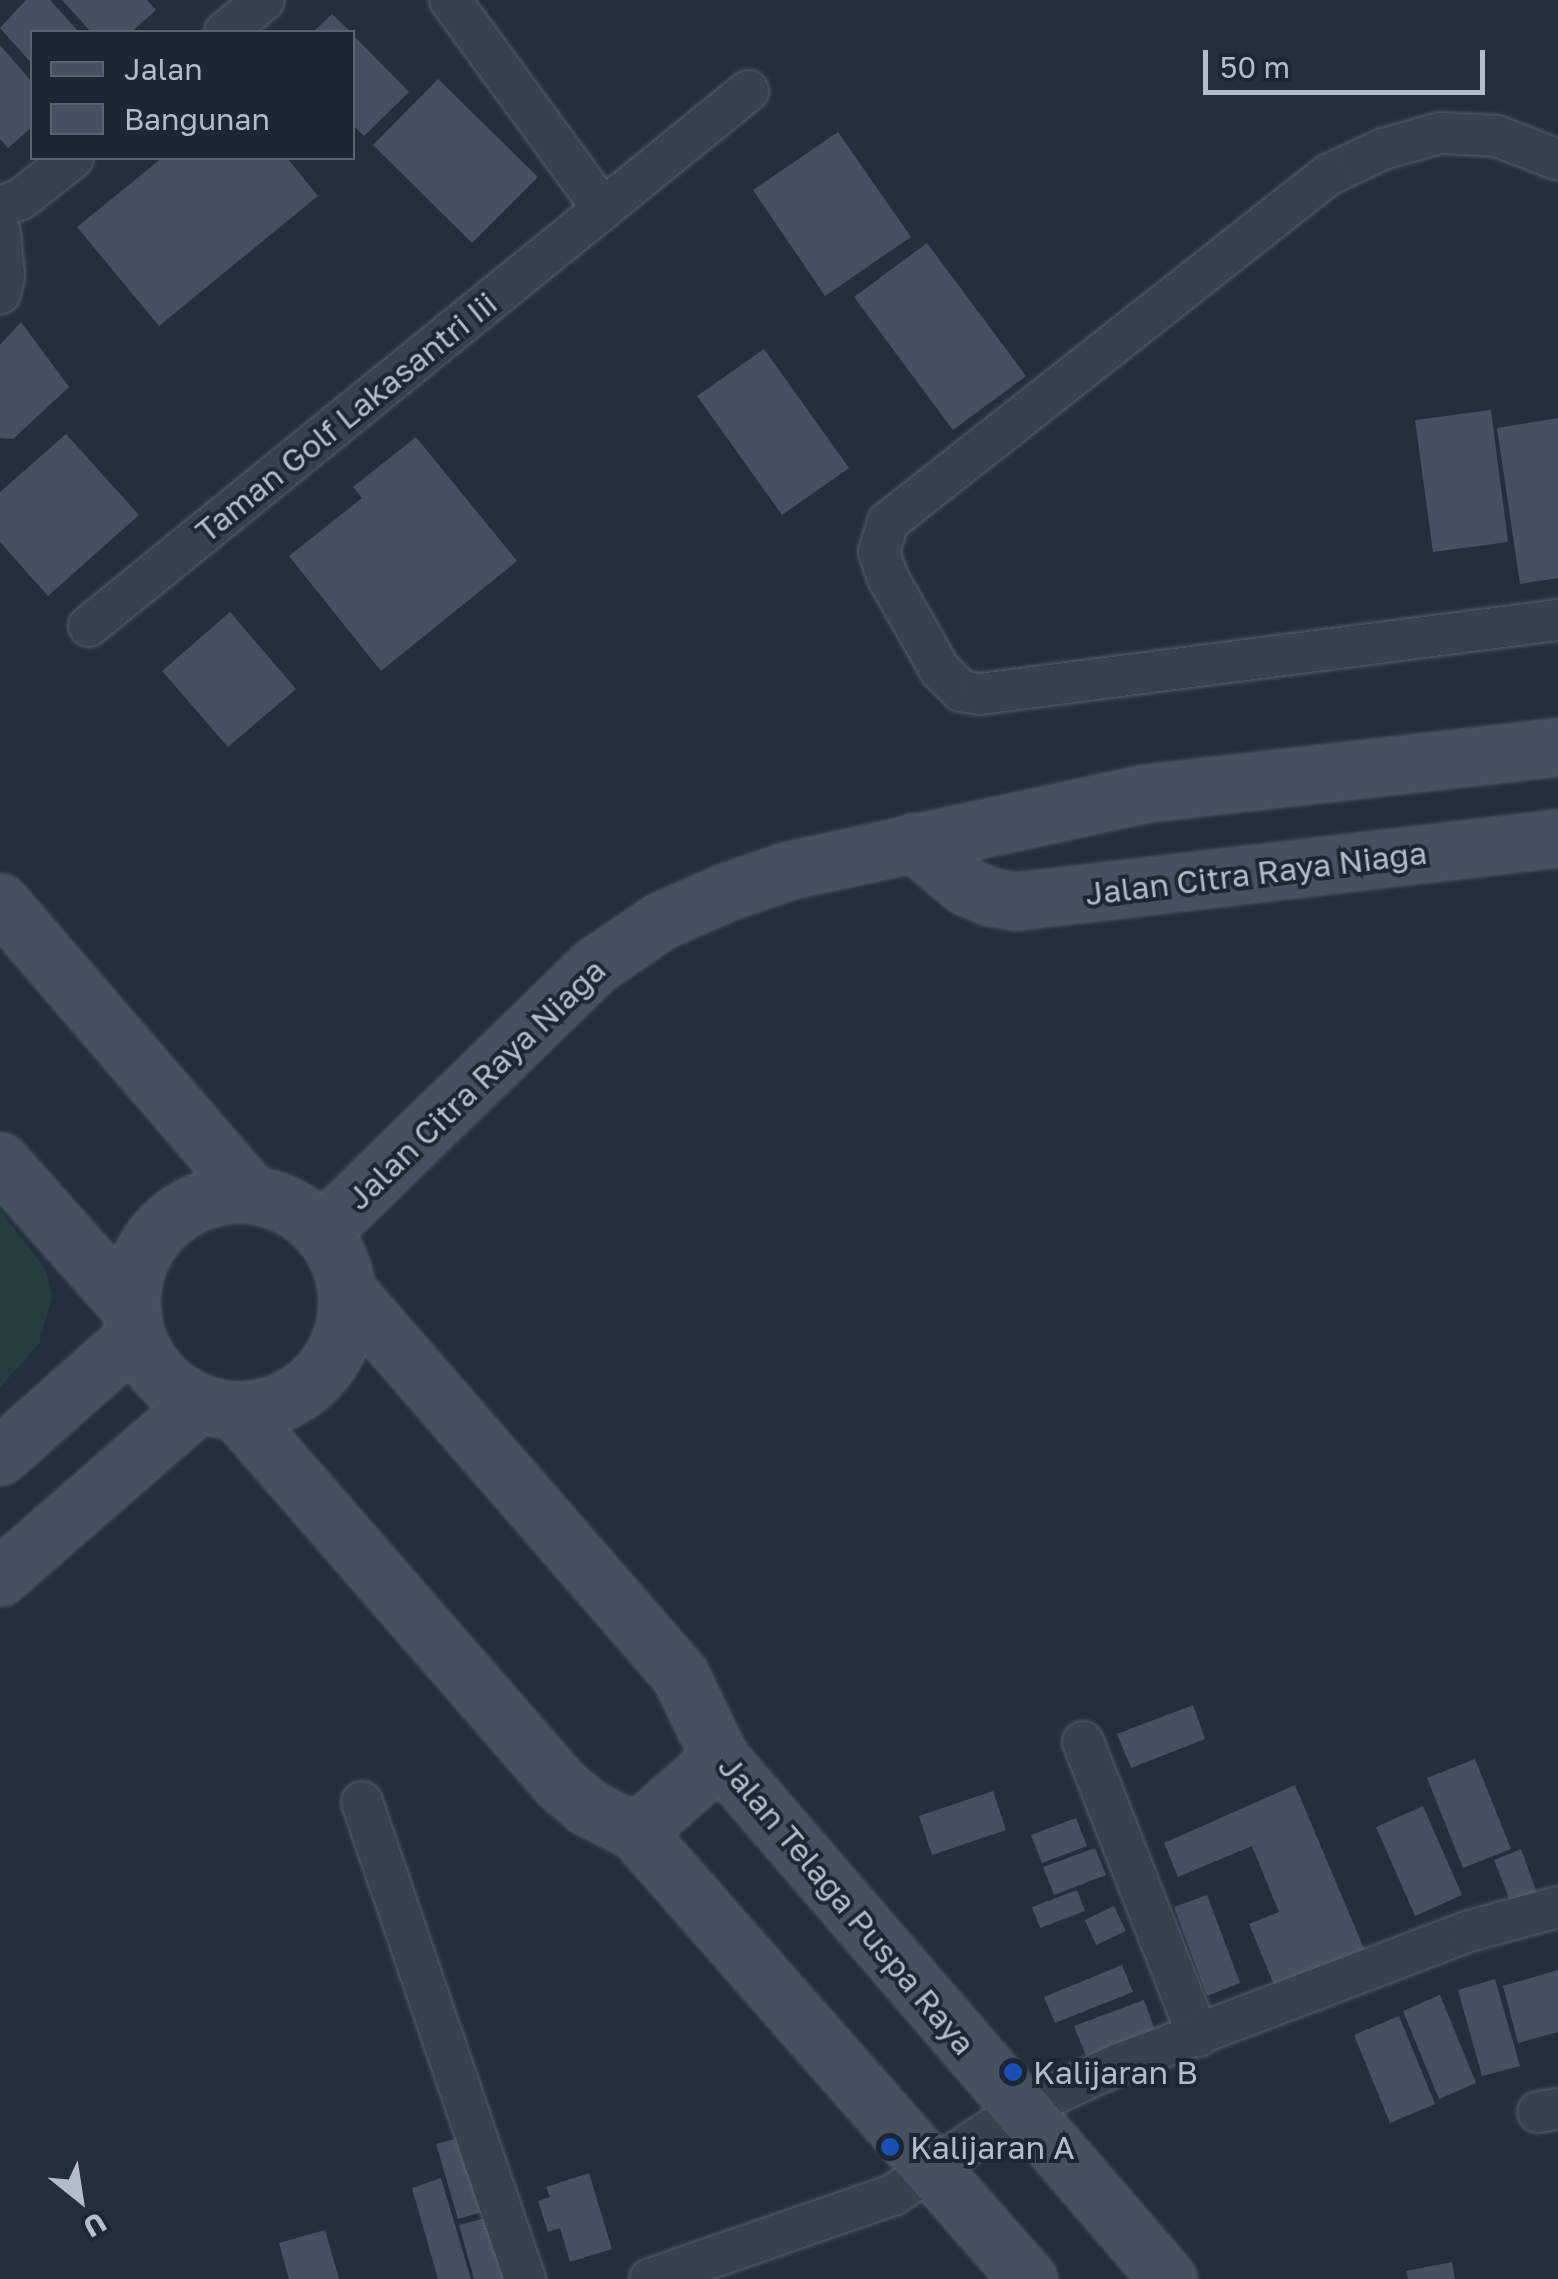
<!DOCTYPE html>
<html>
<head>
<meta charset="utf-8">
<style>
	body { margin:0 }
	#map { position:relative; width:1558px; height:2279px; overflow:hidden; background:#242f3e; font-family:"Golos Text",sans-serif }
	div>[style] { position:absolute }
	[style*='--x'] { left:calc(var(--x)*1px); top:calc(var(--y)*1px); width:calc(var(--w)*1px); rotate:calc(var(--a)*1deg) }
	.green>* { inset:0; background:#263c3f }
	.building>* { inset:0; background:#455162 }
	.roads { filter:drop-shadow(0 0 2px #565f6c) drop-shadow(0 0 2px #565f6c) }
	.street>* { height:40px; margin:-20px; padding:0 20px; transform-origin:20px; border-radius:20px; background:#38414e }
	.secondary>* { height:55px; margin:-27.5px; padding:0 27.5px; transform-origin:27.5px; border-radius:27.5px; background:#465061 }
	.secondary>.ring { margin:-27.5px; padding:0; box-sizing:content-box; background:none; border:55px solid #465061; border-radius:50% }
	.dots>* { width:28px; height:28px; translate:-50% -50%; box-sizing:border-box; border:5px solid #1d2633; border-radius:50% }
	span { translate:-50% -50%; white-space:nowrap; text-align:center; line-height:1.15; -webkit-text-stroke:8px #1d2633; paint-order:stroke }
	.street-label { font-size:32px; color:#b4bcc9 }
	.poi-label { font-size:32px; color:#b4bcc9 }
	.left { translate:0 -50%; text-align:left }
	.legend { position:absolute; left:30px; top:30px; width:325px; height:130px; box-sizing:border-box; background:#1d2633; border:2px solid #59626f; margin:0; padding:12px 18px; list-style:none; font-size:30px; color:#b4bcc9 }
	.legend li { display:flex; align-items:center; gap:20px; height:50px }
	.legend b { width:50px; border:2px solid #59626f }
	.north { position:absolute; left:30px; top:2149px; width:100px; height:100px; -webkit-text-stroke:8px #1d2633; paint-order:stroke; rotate:150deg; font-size:28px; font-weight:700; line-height:40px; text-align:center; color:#b4bcc9 }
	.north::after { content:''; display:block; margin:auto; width:35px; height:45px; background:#b4bcc9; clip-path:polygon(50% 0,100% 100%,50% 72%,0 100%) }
	.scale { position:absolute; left:1203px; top:50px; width:282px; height:45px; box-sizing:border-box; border:5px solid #b4bcc9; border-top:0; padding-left:12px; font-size:30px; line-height:35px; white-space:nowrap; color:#b4bcc9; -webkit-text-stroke:8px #1d2633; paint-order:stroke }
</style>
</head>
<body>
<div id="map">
	<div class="green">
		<div style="clip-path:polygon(0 1210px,46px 1270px,52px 1296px,39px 1344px,0 1387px)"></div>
	</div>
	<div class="building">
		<div style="clip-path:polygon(26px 0,50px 0,79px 32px,32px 32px,32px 64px,0 28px)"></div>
		<div style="clip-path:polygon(62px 0,147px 0,156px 10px,131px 32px,91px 32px)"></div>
		<div style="clip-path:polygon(332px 14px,351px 32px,313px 32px)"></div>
		<div style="clip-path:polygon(352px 34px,409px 92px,364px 136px,352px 124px)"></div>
		<div style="clip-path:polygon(0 45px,32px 82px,32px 127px,8px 148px,0 139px)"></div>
		<div style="clip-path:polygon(438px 79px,538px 177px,472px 243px,373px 145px)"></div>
		<div style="clip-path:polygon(838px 132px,911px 237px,825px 296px,753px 190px)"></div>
		<div style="clip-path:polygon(162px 158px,287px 158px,318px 196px,159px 326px,77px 227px)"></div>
		<div style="clip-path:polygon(927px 243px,1026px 376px,953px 430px,854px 297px)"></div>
		<div style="clip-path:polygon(21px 322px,69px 387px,13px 439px,0 438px,0 345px)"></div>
		<div style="clip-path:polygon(764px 349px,849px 468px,782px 515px,697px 396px)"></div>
		<div style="clip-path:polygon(1491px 410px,1508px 542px,1433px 552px,1415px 420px)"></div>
		<div style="clip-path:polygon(1558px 418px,1558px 578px,1520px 584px,1497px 428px)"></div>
		<div style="clip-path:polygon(66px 434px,139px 515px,48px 596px,0 542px,0 492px)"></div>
		<div style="clip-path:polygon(416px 437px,517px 561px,381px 671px,289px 556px,362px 498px,353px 487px)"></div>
		<div style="clip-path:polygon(230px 612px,296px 689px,228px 747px,162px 671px)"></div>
		<div style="clip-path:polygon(1193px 1705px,1205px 1739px,1131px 1768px,1117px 1734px)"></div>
		<div style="clip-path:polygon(1475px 1759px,1511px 1849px,1463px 1868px,1427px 1778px)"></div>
		<div style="clip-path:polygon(1295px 1785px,1368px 1958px,1274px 1985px,1249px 1924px,1279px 1912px,1252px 1846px,1178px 1877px,1164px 1843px)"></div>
		<div style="clip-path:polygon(993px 1791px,1006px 1830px,932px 1855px,919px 1816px)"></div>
		<div style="clip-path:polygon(1423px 1806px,1462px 1895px,1415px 1916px,1376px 1827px)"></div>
		<div style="clip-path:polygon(1076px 1818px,1087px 1846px,1042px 1863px,1031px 1835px)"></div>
		<div style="clip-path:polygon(1095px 1848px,1106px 1875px,1054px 1895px,1043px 1867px)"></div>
		<div style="clip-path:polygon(1521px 1849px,1538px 1896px,1512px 1906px,1494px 1860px)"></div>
		<div style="clip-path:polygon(1077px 1890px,1085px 1911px,1040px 1928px,1032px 1907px)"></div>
		<div style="clip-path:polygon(1207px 1895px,1240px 1983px,1207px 1996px,1174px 1907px)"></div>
		<div style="clip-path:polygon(1114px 1906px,1126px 1931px,1096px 1945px,1085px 1920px)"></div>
		<div style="clip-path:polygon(1122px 1965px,1133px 1992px,1055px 2023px,1044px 1997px)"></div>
		<div style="clip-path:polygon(1558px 1970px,1558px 2032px,1518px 2043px,1503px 1986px)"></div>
		<div style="clip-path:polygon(1495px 1979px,1520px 2066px,1482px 2076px,1458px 1990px)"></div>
		<div style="clip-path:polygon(1440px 1995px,1476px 2083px,1439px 2099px,1403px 2011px)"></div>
		<div style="clip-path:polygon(1144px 2000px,1155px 2030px,1086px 2056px,1074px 2026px)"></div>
		<div style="clip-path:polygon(1399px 2016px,1435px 2104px,1390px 2123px,1354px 2035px)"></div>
		<div style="clip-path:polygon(469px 2135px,490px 2210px,458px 2219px,436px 2144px)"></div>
		<div style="clip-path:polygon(589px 2173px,612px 2249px,570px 2262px,560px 2228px,548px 2232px,538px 2201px,550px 2197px,546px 2187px)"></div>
		<div style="clip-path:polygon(441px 2178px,471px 2279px,438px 2279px,412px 2188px)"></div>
		<div style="clip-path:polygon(497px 2215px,514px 2279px,474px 2279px,459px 2225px)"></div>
		<div style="clip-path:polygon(325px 2230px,339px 2279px,289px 2279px,279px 2243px)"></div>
		<div style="clip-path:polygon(1452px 2262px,1455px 2279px,1408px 2279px,1406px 2271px)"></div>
	</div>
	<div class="roads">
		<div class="street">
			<div style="--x:450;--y:0;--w:259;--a:53.8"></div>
			<div style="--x:225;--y:32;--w:50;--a:-39.4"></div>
			<div style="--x:1558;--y:160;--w:66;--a:-158.5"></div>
			<div style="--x:1497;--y:136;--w:57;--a:-177"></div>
			<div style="--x:1440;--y:133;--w:59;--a:164.3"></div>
			<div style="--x:1383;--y:149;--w:61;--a:154.7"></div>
			<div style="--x:1328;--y:175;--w:560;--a:141.74"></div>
			<div style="--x:888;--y:522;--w:31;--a:107"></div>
			<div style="--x:879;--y:552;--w:28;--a:71"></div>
			<div style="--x:888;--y:578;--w:106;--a:60.5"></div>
			<div style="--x:940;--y:670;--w:30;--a:45"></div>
			<div style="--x:961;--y:691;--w:19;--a:9"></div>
			<div style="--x:980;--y:694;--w:583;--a:-7.3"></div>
			<div style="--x:0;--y:207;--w:22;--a:-21"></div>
			<div style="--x:21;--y:199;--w:66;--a:-38.3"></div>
			<div style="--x:0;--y:233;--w:42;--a:84.6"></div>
			<div style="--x:4;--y:275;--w:19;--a:102"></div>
			<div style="--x:89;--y:626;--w:849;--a:-39.07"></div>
			<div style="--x:1083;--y:1742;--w:316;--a:68.6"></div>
			<div style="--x:362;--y:1802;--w:504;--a:71.13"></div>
			<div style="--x:1538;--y:2112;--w:20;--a:-9"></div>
			<div style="--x:650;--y:2279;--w:257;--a:-19.1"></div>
			<div style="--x:893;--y:2195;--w:153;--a:-33.8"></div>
			<div style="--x:1020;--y:2110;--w:109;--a:-24.9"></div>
			<div style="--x:1119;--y:2064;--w:374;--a:-20.8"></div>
			<div style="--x:1469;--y:1931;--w:92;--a:-15.1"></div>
		</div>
		<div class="secondary">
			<div style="--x:913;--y:842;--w:68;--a:40.2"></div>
			<div style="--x:965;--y:886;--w:28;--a:23"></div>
			<div style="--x:991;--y:897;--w:26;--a:9"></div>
			<div style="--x:1017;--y:901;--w:545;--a:-6.64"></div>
			<div style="--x:0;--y:902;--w:385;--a:49.3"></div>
			<div style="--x:0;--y:1161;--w:196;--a:48.5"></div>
			<div class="ring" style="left:131px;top:1194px;width:161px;height:161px"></div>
			<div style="--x:322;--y:1231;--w:382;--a:-44.2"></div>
			<div style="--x:596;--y:965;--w:78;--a:-34.5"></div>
			<div style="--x:660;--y:921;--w:72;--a:-23.7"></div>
			<div style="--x:726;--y:892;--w:68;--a:-19"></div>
			<div style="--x:790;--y:870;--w:364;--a:-12.2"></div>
			<div style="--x:1146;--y:793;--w:415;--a:-6.4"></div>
			<div style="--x:348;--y:1292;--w:507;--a:49.08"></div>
			<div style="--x:680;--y:1675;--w:92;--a:64.3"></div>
			<div style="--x:720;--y:1758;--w:687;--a:49.31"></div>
			<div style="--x:236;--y:1411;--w:494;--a:49"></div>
			<div style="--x:560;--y:1784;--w:35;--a:40"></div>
			<div style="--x:587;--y:1807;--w:55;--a:27"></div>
			<div style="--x:636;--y:1832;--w:595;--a:48.75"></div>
			<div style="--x:0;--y:1456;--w:181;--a:-41.6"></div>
			<div style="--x:0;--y:1577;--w:263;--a:-41.1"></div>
			<div style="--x:636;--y:1832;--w:112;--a:-41.4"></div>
		</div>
	</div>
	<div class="dots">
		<div style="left:1013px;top:2072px;background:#1a4fb4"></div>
		<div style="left:890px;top:2147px;background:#1a4fb4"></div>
	</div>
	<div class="street-label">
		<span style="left:346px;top:417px;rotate:-39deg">Taman Golf Lakasantri Iii</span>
		<span style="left:1256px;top:873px;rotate:-7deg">Jalan Citra Raya Niaga</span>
		<span style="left:476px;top:1084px;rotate:-44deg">Jalan Citra Raya Niaga</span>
		<span style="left:847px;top:1905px;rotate:50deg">Jalan Telaga Puspa Raya</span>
	</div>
	<div class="poi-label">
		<span class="left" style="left:1033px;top:2072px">Kalijaran B</span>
		<span class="left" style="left:910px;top:2147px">Kalijaran A</span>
	</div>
	<ul class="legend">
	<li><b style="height:12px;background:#465061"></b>Jalan</li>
	<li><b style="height:28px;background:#455162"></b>Bangunan</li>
	</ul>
	<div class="north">U</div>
	<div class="scale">50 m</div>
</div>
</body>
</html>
